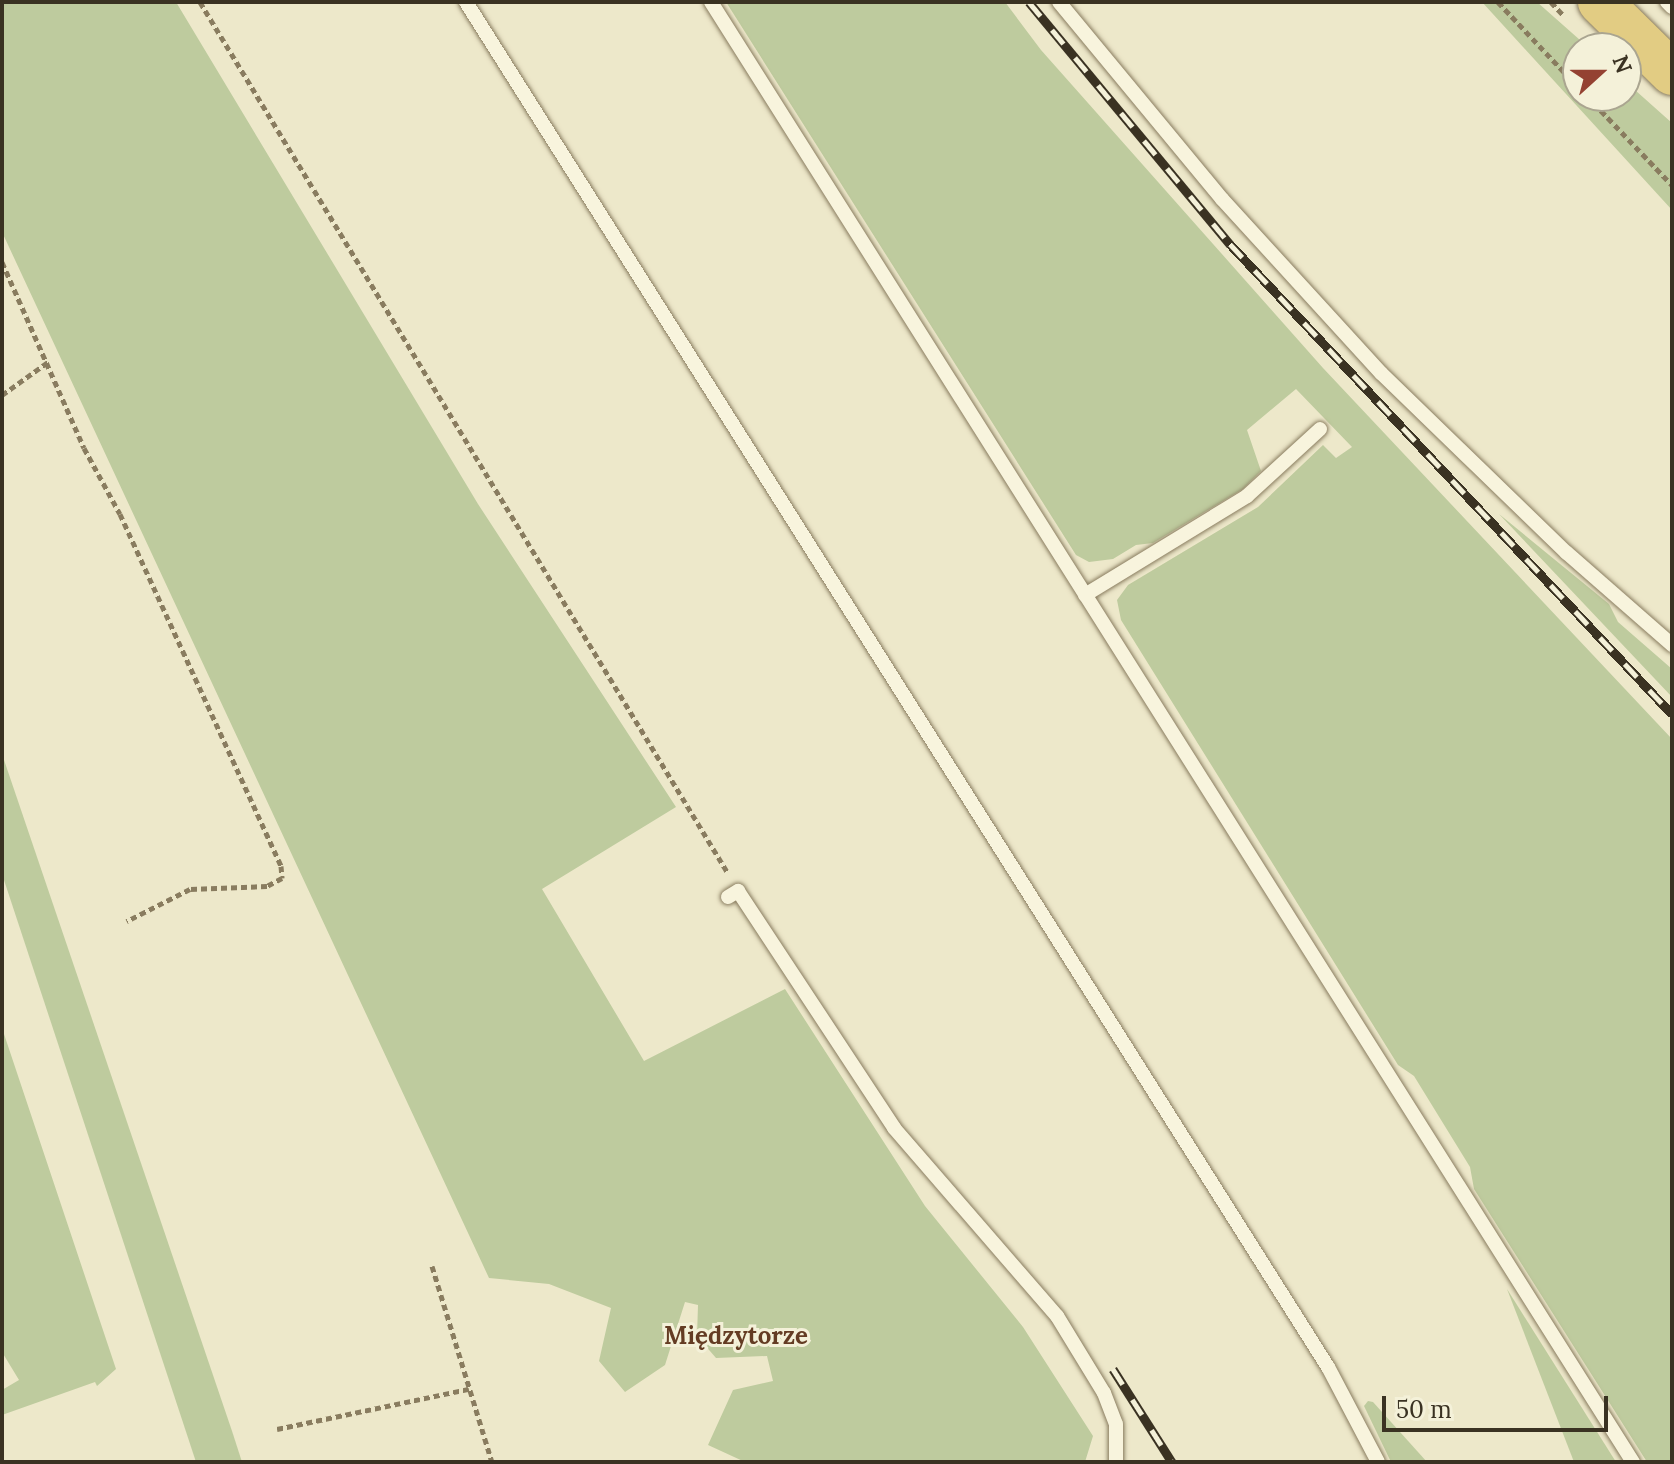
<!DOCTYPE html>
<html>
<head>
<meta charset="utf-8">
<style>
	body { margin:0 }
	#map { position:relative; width:1674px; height:1464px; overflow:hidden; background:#ede8ca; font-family:Lora,serif }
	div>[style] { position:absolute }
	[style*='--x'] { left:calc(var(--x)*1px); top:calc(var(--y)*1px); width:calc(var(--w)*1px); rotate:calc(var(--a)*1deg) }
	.green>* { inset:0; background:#becb9e }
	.path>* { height:5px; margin-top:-2.5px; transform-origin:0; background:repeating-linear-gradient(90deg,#897c5f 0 6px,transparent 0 10px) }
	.roads { filter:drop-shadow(0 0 2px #897c5f) drop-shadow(0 0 2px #897c5f) }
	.service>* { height:14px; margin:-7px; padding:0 7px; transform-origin:7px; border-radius:7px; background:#f8f4dd }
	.trunk>* { height:44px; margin:-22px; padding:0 22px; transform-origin:22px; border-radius:22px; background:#e2cc83 }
	.rail>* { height:9px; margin-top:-4.5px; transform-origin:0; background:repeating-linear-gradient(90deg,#f4f1d9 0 18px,#3a3222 0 36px); box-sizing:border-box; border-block:2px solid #3a3222 }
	span { translate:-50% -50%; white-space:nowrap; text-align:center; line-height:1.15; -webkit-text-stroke:6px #f4f1d9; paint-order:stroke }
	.neighbourhood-label { font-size:24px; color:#643c23; font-weight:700 }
	.frame { position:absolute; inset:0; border:4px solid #3a3222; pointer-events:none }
	.north { position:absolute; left:1562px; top:32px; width:80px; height:80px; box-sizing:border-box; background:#f4f1d9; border:2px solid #aaa590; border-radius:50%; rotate:69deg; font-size:22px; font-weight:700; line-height:32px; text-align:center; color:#3a3222 }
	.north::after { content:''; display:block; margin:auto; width:28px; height:36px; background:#944232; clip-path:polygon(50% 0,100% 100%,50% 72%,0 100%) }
	.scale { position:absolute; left:1382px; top:1396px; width:226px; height:36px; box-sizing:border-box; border:4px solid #3a3222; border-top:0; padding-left:10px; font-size:24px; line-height:28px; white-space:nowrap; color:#3a3222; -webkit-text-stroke:6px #f4f1d9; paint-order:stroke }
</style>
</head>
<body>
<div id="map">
	<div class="green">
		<div style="clip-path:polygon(2px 2px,176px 2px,478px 504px,676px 807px,542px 889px,644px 1061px,785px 989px,925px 1206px,1023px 1327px,1093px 1436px,1085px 1462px,745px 1462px,708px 1445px,733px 1390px,773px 1381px,767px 1356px,716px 1358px,697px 1336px,698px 1305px,685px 1302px,665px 1365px,625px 1392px,599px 1361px,611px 1308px,549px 1284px,489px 1278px,2px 232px)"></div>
		<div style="clip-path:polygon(726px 2px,1005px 2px,1041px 50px,1323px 368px,1672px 739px,1672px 1462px,1647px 1462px,1474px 1189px,1470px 1167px,1414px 1076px,1398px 1065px,1121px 620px,1117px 600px,1128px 585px,1258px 507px,1323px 445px,1336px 458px,1352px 447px,1296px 389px,1247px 430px,1261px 471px,1243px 489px,1153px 543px,1136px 545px,1113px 559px,1089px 562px,1076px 555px)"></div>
		<div style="clip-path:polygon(1482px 2px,1537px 2px,1589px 48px,1578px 48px,1578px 96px,1626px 96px,1626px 82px,1672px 123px,1672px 210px)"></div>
		<div style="clip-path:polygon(1499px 514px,1609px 604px,1618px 622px,1672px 669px,1672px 697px)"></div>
		<div style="clip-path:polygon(2px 754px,232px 1431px,242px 1462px,196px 1462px,2px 874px)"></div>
		<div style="clip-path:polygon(2px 1028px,116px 1369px,97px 1386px,95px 1382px,2px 1415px,2px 1390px,19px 1380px,2px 1352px)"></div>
		<div style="clip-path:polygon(1507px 1289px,1616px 1462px,1574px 1462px)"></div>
		<div style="clip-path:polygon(1368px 1401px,1373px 1402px,1427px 1462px,1391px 1462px,1364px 1406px)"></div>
	</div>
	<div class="path">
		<div style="--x:200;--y:2;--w:1019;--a:58.78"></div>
		<div style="--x:1498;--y:2;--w:117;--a:46.7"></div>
		<div style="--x:1551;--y:2;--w:19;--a:47"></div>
		<div style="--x:1587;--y:96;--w:123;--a:46.3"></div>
		<div style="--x:2;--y:262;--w:203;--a:66.2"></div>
		<div style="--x:84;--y:448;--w:75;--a:61.4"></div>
		<div style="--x:120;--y:514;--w:387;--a:65.4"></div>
		<div style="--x:281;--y:866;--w:12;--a:85"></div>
		<div style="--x:282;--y:878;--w:17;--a:152"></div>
		<div style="--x:267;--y:886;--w:77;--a:177.8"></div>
		<div style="--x:190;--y:889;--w:71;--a:153.1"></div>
		<div style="--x:2;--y:395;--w:57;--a:-35.7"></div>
		<div style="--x:432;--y:1266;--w:205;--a:73"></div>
		<div style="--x:277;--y:1429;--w:196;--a:-11.8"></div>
	</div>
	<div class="roads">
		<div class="service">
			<div style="--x:466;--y:2;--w:1614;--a:57.73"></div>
			<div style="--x:1328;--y:1367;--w:107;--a:62.2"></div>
			<div style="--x:711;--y:2;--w:1727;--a:57.73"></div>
			<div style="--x:1059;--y:2;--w:256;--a:50.4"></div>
			<div style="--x:1222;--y:199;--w:236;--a:47.6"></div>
			<div style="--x:1381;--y:373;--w:259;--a:44.1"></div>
			<div style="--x:1567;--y:553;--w:140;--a:41.2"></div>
			<div style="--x:1667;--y:2;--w:7;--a:45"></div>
			<div style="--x:1085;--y:595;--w:190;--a:-31.4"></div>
			<div style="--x:1247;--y:496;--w:99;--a:-42.5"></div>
			<div style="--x:728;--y:897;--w:12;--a:-31"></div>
			<div style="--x:738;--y:891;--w:284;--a:56.6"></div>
			<div style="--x:894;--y:1128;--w:249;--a:49.1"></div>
			<div style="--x:1057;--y:1316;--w:90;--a:58.6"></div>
			<div style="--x:1104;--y:1393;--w:33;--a:69"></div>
			<div style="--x:1116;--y:1424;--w:38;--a:90"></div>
		</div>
		<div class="trunk">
			<div style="--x:1600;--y:2;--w:101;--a:44.6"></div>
		</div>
	</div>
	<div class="rail">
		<div style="--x:1029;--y:2;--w:315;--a:50.3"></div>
		<div style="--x:1230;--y:244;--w:645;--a:46.76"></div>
		<div style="--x:1113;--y:1369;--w:110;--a:57.6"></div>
	</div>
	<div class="neighbourhood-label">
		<span style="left:736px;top:1336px">Międzytorze</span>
	</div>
	<div class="frame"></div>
	<div class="north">N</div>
	<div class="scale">50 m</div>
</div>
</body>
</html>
